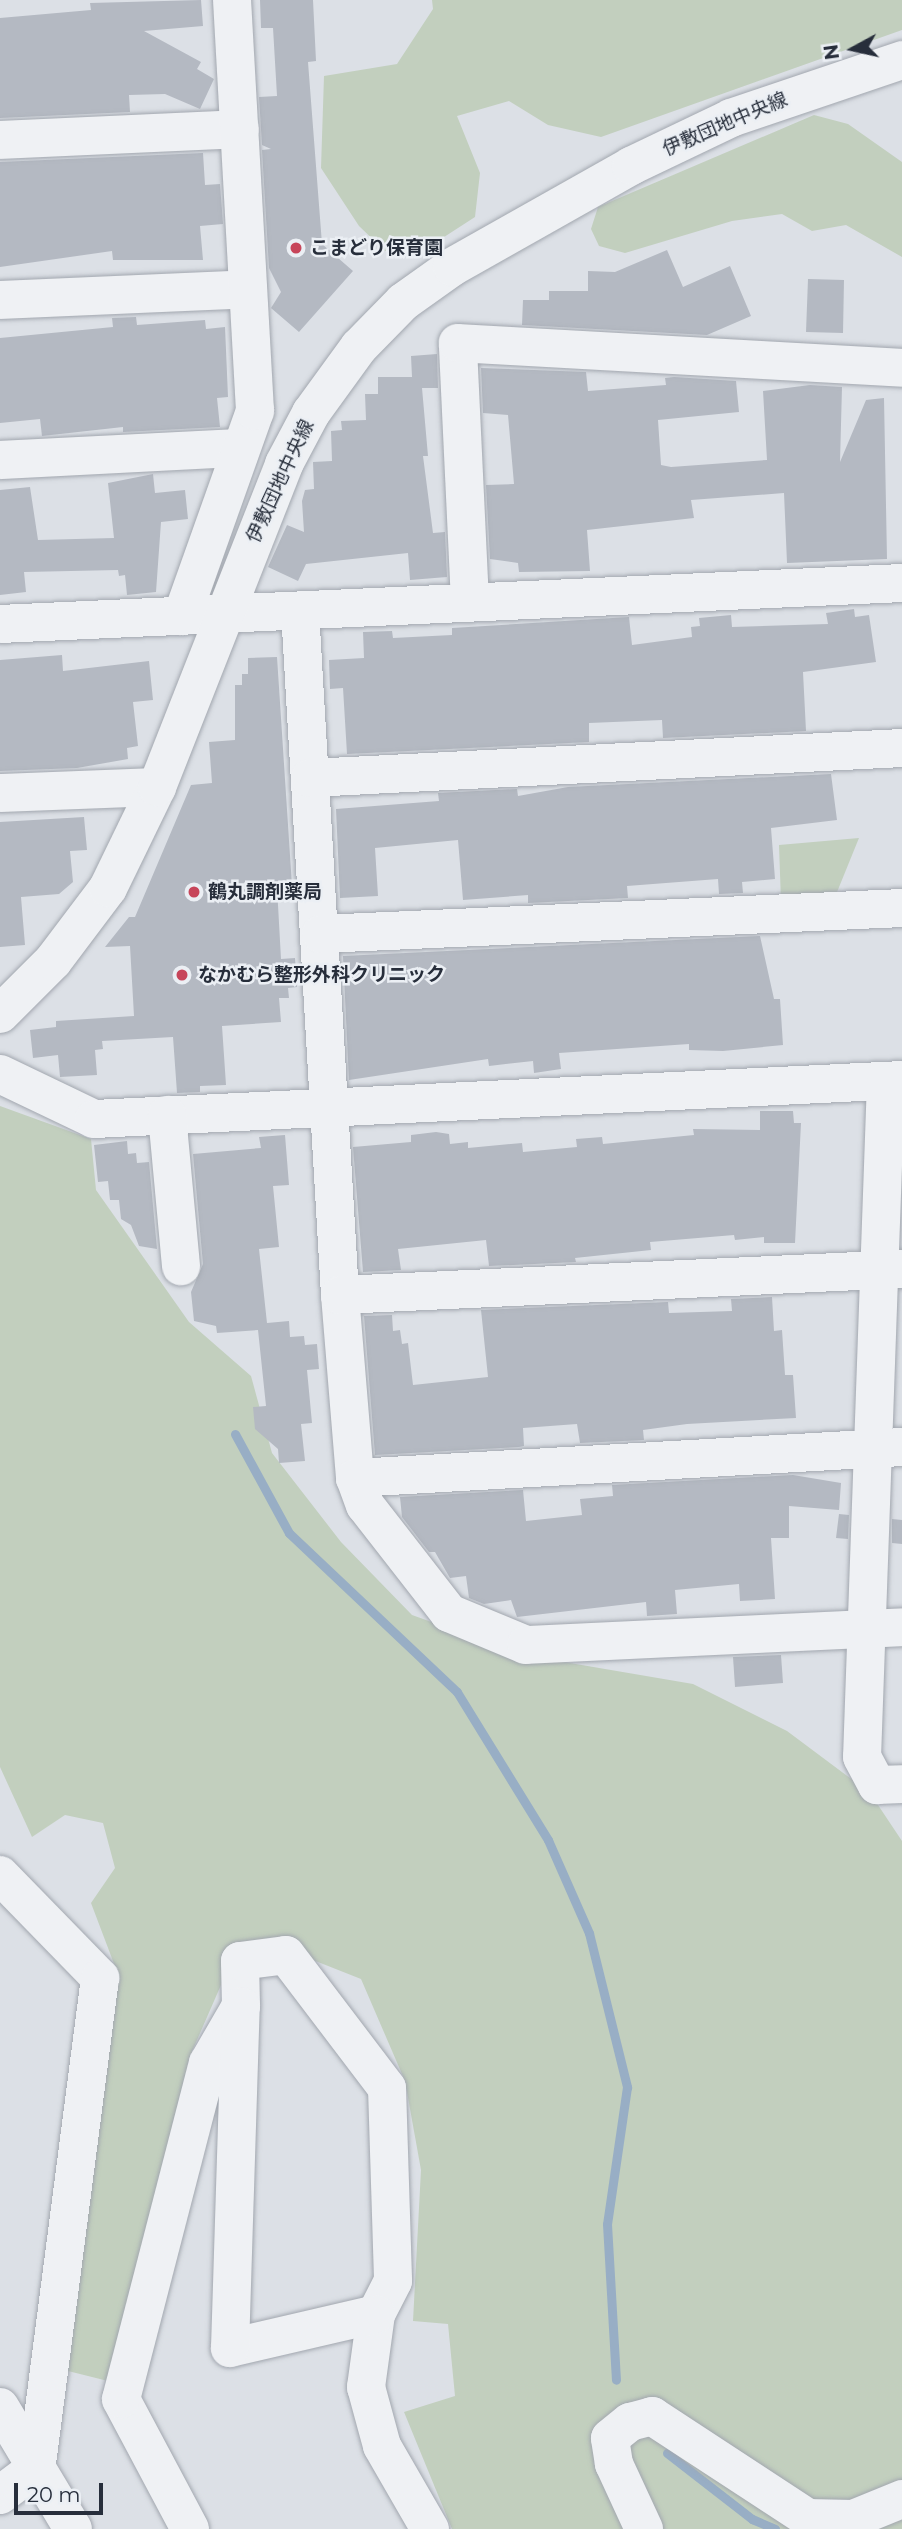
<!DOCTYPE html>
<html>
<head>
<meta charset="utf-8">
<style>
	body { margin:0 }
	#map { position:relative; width:902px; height:2529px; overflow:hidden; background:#dce0e6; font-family:Montserrat,"Noto Sans JP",sans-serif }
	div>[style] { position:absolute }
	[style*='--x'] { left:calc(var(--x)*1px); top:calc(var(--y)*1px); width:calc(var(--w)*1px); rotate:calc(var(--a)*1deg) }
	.green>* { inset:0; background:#c2cfbe }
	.stream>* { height:9px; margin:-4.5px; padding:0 4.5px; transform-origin:4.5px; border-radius:4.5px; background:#98aec5 }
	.building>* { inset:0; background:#b4b9c2 }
	.roads { filter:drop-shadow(0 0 2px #a2a7af) drop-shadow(0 0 2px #a2a7af) }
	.minor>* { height:38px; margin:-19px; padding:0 19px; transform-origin:19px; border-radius:19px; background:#eff1f4 }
	.dots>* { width:19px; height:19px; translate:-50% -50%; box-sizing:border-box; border:4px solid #ebeff4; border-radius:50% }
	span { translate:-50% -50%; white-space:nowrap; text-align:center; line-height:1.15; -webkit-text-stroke:5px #ebeff4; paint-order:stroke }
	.street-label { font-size:19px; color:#272e3b }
	.poi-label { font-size:19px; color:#272e3b; font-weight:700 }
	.left { translate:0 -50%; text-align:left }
	.north { position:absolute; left:818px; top:14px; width:70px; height:70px; -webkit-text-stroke:5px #ebeff4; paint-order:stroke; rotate:262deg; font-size:19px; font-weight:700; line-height:28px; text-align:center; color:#272e3b }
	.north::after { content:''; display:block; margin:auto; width:24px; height:32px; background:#272e3b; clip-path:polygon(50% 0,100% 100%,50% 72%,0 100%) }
	.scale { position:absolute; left:14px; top:2483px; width:89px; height:32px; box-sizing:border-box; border:4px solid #272e3b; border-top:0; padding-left:9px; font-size:21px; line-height:24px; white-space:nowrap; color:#272e3b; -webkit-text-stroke:5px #ebeff4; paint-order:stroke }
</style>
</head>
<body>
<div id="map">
	<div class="green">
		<div style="clip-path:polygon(432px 0,902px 0,902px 30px,601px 137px,548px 125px,509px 101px,457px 116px,480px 173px,475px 217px,424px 250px,385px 251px,359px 226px,321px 168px,324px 76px,397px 64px,433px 9px)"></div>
		<div style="clip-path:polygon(814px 115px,848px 124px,902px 162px,902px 257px,846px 225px,812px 231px,782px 214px,732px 221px,625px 253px,599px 246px,591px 229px,598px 207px)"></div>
		<div style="clip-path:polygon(859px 838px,835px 897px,781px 902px,779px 845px)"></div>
		<div style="clip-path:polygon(0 1106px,91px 1139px,96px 1190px,189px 1322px,251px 1376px,272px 1453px,341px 1542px,412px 1615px,523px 1655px,693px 1684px,787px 1731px,870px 1793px,902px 1841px,902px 2529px,452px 2529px,404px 2412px,455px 2396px,448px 2324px,413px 2321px,421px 2170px,405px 2081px,361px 1979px,275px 1945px,228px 1969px,190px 2056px,108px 2381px,68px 2371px,116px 1969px,91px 1903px,115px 1868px,103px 1823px,65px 1815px,32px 1837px,0 1767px)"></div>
	</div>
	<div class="stream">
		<div style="--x:235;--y:1434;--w:113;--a:61.4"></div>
		<div style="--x:289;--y:1533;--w:231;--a:43.4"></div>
		<div style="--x:457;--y:1692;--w:174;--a:58.4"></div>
		<div style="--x:548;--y:1840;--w:102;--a:66.2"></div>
		<div style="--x:589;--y:1933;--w:159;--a:76.1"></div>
		<div style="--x:627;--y:2087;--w:138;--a:98.3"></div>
		<div style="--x:607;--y:2224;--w:156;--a:86.7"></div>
		<div style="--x:667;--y:2453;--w:108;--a:37.8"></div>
		<div style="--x:752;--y:2519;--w:25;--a:23"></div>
	</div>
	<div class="building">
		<div style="clip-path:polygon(201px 0,203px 26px,144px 31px,201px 62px,197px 69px,214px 79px,200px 109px,165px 94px,129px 95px,130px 112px,0 118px,0 18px,91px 10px,90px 3px)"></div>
		<div style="clip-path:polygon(260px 0,313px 0,316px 61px,308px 62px,322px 244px,353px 271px,299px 332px,271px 308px,281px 292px,269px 268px,262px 150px,271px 149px,262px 145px,259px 97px,277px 96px,273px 28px,261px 28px)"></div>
		<div style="clip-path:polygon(203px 153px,205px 185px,220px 184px,223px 224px,200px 226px,203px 260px,113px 260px,112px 251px,0 267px,0 162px)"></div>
		<div style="clip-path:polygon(667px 250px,683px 287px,730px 266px,751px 316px,707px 335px,522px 325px,523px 300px,549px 300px,549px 291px,588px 291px,588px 271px,615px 272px)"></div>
		<div style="clip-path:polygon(808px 279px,844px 280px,843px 333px,806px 332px)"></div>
		<div style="clip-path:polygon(136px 317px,137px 325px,205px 320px,206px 329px,225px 327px,228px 397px,217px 398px,220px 427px,123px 432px,123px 427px,42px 436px,40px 419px,0 423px,0 338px,113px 327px,112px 318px)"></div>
		<div style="clip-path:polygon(437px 354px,438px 388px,422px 388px,428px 456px,423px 456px,433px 533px,445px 532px,447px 577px,410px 580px,408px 553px,306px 564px,298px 581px,268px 567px,287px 525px,304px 532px,302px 501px,305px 490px,314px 489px,313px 462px,332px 461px,331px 431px,342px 430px,341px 421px,366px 420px,365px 394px,378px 394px,378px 377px,412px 377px,411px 356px)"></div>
		<div style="clip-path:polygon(481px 368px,586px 372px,588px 391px,666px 385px,665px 378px,674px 377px,736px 381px,739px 412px,658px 420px,661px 465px,671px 467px,767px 460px,763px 391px,810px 385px,842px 387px,840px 462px,866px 400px,884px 398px,887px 559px,787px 563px,784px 493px,691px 500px,694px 518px,587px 530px,590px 571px,519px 572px,518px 563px,490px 559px,486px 485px,514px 484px,508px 415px,483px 413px)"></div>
		<div style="clip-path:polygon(153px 474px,155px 493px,185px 490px,188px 519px,161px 522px,156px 592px,127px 595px,125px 575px,119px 576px,118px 570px,24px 572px,26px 592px,0 595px,0 490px,30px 487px,38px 540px,114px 538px,108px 483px)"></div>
		<div style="clip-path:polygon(854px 609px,855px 617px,869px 615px,876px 662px,803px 672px,806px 731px,663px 738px,662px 720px,589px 723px,589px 742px,347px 754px,343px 688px,330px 689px,329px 660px,364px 658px,363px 632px,392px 631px,393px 638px,452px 635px,452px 628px,629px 617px,632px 645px,692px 637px,691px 627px,700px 626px,699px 618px,731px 615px,732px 627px,828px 624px,826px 613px)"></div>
		<div style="clip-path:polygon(62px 655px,63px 671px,149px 661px,153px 700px,133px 702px,138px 746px,127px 748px,128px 759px,77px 768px,0 771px,0 660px)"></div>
		<div style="clip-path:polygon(277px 657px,292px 886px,277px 887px,281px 959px,295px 958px,297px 987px,288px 988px,289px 998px,279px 998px,281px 1022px,222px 1026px,226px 1085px,200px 1086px,200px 1092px,177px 1093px,173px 1037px,102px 1041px,103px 1049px,95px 1050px,97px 1075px,60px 1077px,58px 1055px,33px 1058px,30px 1030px,56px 1027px,56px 1021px,134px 1016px,130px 946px,105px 947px,129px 917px,135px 917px,191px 785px,212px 783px,209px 742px,235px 740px,235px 685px,242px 685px,242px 674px,248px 674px,248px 658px)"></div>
		<div style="clip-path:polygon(831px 774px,837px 820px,771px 828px,775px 879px,742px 882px,743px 893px,719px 894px,718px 879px,627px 886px,628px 898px,528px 903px,528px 895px,463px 900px,458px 840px,375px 848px,378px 896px,340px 898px,336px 809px,439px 801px,438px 793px,517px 789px,518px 796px,568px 787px)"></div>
		<div style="clip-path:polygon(84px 817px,87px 850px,70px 851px,73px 882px,59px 894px,21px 897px,25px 945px,0 947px,0 822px)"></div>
		<div style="clip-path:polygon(760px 936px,774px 999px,780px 999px,783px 1045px,723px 1051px,689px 1050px,689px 1044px,559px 1053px,561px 1069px,534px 1073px,533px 1061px,489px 1066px,488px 1059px,349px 1080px,343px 956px)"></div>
		<div style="clip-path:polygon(760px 1111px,793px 1111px,794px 1123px,801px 1123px,795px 1243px,764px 1243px,764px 1237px,735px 1240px,734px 1235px,650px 1242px,651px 1250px,575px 1258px,576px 1262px,489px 1266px,486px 1240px,398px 1249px,401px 1270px,363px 1272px,353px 1147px,411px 1142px,411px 1135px,436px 1132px,449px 1134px,450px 1144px,468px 1142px,468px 1148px,522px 1143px,523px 1152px,577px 1147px,576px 1139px,602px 1137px,603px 1144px,694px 1135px,693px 1129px,760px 1130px)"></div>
		<div style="clip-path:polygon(285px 1135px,289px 1185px,273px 1186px,279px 1247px,259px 1249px,267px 1323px,289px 1321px,290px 1337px,304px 1336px,305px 1345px,317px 1344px,319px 1369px,307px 1370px,312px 1423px,301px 1424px,305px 1461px,279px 1463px,278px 1449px,255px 1429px,253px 1407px,266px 1406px,258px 1330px,217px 1333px,216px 1326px,194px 1321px,191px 1292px,203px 1264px,193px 1154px,261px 1148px,259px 1137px)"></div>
		<div style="clip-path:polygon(127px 1141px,128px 1154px,136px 1153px,137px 1163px,149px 1162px,157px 1249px,139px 1246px,131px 1225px,121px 1219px,119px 1200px,110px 1200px,108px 1181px,98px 1182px,94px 1145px)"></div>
		<div style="clip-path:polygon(772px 1297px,774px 1331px,782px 1330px,785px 1375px,793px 1375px,796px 1418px,687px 1424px,643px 1430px,644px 1440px,580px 1443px,577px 1424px,523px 1428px,524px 1446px,519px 1447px,375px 1455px,364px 1316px,392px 1315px,393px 1331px,400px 1330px,402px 1344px,408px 1343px,413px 1385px,488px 1377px,481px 1310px,668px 1302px,669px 1313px,732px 1311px,731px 1299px)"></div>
		<div style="clip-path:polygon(793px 1475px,841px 1483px,839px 1510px,789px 1506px,789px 1538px,771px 1538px,775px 1599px,740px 1601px,739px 1584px,675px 1590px,677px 1614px,647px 1616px,646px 1602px,517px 1617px,511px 1600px,484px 1604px,469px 1598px,466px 1576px,450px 1578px,435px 1552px,429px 1552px,402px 1517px,400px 1497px,523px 1490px,526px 1521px,582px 1515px,580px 1499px,613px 1496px,612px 1485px)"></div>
		<div style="clip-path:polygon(839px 1514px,849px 1515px,848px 1539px,836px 1538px)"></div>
		<div style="clip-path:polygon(892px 1519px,902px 1520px,902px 1544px,892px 1543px)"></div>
		<div style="clip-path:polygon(781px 1655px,783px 1683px,735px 1687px,733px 1657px)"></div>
	</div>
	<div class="roads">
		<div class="minor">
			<div style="--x:0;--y:140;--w:240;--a:-2.6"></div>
			<div style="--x:0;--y:300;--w:247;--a:-2.5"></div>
			<div style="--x:0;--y:460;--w:240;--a:-2.9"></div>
			<div style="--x:470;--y:602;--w:259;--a:-92.7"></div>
			<div style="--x:458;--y:343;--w:445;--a:3.2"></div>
			<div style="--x:300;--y:611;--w:685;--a:86.65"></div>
			<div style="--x:340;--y:1295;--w:184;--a:85.3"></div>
			<div style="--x:355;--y:1478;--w:29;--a:70"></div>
			<div style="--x:365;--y:1505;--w:137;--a:52.1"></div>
			<div style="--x:449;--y:1613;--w:83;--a:22.6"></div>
			<div style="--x:526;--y:1645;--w:376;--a:-2.7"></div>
			<div style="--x:182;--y:616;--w:218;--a:-70.4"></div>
			<div style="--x:255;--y:411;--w:412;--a:-93.2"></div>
			<div style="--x:0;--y:624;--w:903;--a:-2.6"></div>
			<div style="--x:310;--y:778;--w:593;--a:-2.9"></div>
			<div style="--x:0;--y:793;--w:157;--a:-2.2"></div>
			<div style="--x:321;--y:934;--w:582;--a:-2.56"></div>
			<div style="--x:0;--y:1014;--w:75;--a:-45"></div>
			<div style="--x:53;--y:961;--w:91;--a:-53"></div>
			<div style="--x:108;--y:888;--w:112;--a:-64.1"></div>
			<div style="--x:157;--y:787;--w:347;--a:-68.5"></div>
			<div style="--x:284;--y:464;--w:58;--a:-62.1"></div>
			<div style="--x:311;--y:413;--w:82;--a:-54"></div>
			<div style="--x:359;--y:347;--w:63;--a:-45.6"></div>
			<div style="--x:403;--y:302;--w:60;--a:-35.5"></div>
			<div style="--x:452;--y:267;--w:206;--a:-29.4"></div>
			<div style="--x:631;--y:166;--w:111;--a:-25.6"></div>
			<div style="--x:731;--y:118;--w:181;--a:-18.7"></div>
			<div style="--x:0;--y:1074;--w:104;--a:25.6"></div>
			<div style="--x:94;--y:1119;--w:809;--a:-2.76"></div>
			<div style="--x:886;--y:1081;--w:676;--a:92.03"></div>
			<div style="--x:862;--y:1757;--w:32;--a:62"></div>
			<div style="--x:877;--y:1785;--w:25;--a:-2"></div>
			<div style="--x:167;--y:1115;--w:152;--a:84.7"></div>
			<div style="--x:340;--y:1295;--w:563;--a:-2.65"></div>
			<div style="--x:355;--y:1478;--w:548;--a:-3.24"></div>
			<div style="--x:0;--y:1875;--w:144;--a:45.8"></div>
			<div style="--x:100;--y:1978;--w:494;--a:97.4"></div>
			<div style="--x:36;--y:2468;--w:45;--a:143.1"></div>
			<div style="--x:376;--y:2314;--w:74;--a:97.8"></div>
			<div style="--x:366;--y:2387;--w:61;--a:74.8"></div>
			<div style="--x:382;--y:2446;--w:96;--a:60"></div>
			<div style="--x:0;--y:2407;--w:142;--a:59.1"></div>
			<div style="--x:190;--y:2529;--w:147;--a:-118"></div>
			<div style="--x:121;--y:2399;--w:347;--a:-75.5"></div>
			<div style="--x:208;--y:2063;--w:66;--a:-59.9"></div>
			<div style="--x:241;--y:2006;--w:45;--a:-91.3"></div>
			<div style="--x:240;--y:1961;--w:46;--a:-7.4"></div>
			<div style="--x:286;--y:1955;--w:167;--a:52.8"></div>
			<div style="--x:387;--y:2088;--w:193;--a:88.2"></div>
			<div style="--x:393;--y:2281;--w:37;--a:117"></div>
			<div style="--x:376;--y:2314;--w:150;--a:166.9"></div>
			<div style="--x:230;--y:2348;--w:342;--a:-88.2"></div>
			<div style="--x:644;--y:2529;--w:72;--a:-114.8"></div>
			<div style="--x:614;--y:2464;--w:26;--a:-99"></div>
			<div style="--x:610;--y:2438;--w:26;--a:-39"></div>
			<div style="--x:630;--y:2422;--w:23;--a:-15"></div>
			<div style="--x:652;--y:2416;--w:186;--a:33.2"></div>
			<div style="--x:808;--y:2518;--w:45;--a:1.3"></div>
			<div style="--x:853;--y:2519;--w:53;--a:-22.2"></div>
		</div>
	</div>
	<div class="dots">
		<div style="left:296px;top:248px;background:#c7455a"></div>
		<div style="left:194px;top:892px;background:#c7455a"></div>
		<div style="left:182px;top:975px;background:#c7455a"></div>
	</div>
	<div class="street-label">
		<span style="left:725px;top:124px;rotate:-23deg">伊敷団地中央線</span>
		<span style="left:280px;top:481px;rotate:-65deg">伊敷団地中央線</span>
	</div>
	<div class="poi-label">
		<span class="left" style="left:310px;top:248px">こまどり保育園</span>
		<span class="left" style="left:208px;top:892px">鶴丸調剤薬局</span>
		<span class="left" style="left:198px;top:975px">なかむら整形外科クリニック</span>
	</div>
	<div class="north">N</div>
	<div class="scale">20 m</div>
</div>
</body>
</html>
